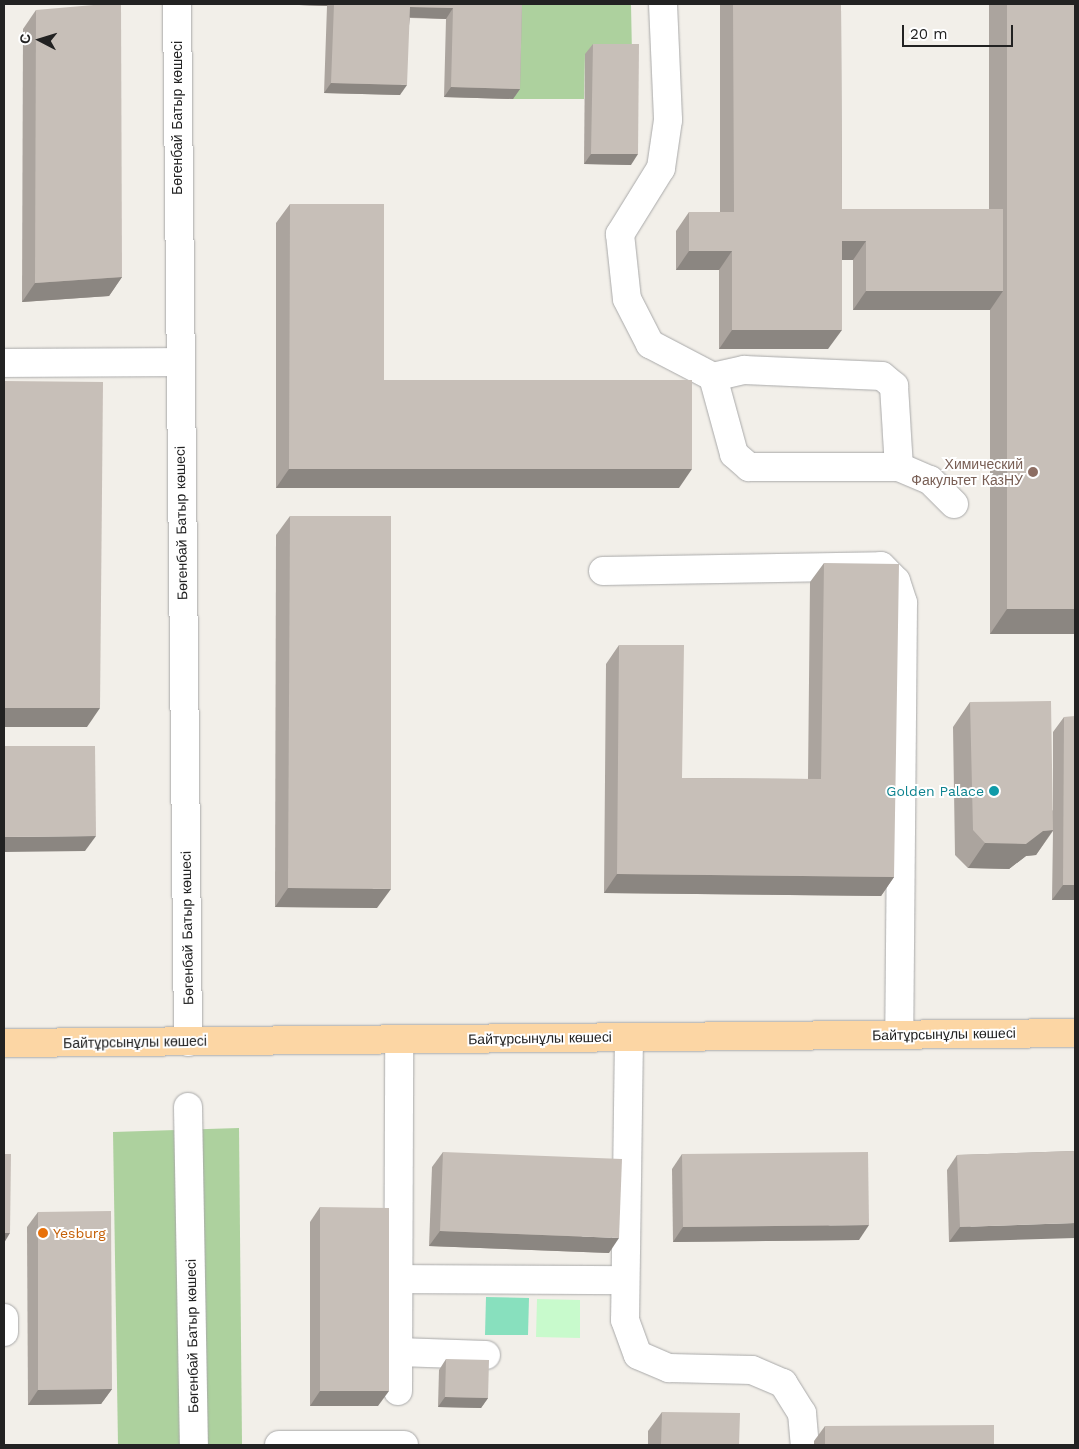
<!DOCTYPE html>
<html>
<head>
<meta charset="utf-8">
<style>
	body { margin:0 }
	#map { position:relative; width:1079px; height:1449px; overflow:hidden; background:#f2efe9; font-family:"Work Sans",sans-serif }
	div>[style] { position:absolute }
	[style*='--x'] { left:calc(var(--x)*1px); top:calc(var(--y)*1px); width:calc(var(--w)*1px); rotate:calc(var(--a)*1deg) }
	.forest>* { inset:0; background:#add19e }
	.park>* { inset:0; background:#c8facc }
	.pitch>* { inset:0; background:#88e0be }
	.roads { filter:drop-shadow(0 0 1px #a9a9a9) drop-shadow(0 0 1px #a9a9a9) }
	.minor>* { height:28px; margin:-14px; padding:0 14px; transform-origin:14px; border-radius:14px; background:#fff }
	.major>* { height:28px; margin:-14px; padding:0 14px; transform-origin:14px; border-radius:14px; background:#fcd6a4 }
	.wall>* { inset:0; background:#aba49e }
	.shaded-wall>* { inset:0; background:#8b8681 }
	.building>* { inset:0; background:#c7bfb8 }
	.dots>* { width:14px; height:14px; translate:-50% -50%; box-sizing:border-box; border:2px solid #fff; border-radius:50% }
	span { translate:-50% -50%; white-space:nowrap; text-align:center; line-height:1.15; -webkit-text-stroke:4px #fff; paint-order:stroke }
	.street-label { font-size:14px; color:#222 }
	.education-label { font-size:14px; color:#785e54 }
	.right { translate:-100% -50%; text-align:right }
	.culture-label { font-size:14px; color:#0d838f }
	.food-label { font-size:14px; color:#c56008 }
	.left { translate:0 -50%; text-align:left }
	.frame { position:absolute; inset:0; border:5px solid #222; pointer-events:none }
	.north { position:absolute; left:15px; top:15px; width:50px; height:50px; -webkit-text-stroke:4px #fff; paint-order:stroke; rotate:275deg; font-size:14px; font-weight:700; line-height:20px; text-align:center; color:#222 }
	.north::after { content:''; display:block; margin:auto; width:18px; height:22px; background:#222; clip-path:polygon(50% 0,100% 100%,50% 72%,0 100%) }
	.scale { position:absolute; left:902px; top:25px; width:111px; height:22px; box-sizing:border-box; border:2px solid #222; border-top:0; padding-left:6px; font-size:15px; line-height:18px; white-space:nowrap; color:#222; -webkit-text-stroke:4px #fff; paint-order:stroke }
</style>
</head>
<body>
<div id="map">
	<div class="forest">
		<div style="clip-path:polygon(515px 4px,631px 4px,632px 55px,585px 54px,584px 99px,513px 99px)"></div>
		<div style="clip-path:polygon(239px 1128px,242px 1445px,118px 1445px,113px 1132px)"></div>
	</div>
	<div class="park">
		<div style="clip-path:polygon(537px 1299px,580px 1300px,580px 1338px,536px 1337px)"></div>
	</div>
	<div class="pitch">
		<div style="clip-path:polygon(486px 1297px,529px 1298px,528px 1335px,485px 1335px)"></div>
	</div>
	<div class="roads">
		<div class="minor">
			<div style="--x:177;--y:4;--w:1038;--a:89.39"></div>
			<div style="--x:663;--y:4;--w:116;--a:87.5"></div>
			<div style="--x:668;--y:120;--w:49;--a:98.3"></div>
			<div style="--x:661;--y:168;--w:78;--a:121.8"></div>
			<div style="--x:620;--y:234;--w:65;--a:83.9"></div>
			<div style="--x:627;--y:299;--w:51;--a:62.9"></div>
			<div style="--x:650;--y:344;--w:71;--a:27.6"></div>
			<div style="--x:713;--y:377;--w:80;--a:74.7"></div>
			<div style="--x:734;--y:454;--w:20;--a:41"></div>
			<div style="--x:749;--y:467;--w:150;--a:0"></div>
			<div style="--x:899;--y:467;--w:34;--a:23"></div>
			<div style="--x:930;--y:480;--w:34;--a:45"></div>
			<div style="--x:4;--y:363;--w:175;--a:-0.3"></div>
			<div style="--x:713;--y:377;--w:32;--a:-13"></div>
			<div style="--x:744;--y:370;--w:138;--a:2.5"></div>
			<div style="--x:882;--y:376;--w:16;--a:40"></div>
			<div style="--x:894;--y:386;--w:81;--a:86.5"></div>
			<div style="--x:603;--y:571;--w:278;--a:-1"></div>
			<div style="--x:881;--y:566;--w:21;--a:45"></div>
			<div style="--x:896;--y:581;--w:23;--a:72"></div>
			<div style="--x:903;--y:603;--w:431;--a:90.5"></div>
			<div style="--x:629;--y:1037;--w:283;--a:90.8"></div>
			<div style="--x:625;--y:1320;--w:37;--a:70"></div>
			<div style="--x:638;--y:1355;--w:34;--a:23"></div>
			<div style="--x:669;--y:1368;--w:83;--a:1.4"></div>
			<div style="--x:752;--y:1370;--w:34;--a:23"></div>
			<div style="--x:783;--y:1383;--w:36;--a:58"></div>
			<div style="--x:802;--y:1413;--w:32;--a:85"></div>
			<div style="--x:188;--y:1107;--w:338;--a:89"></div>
			<div style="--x:398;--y:1279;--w:227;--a:0.3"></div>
			<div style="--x:4;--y:1318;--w:14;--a:90"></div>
			<div style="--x:398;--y:1352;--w:88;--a:2"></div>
			<div style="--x:398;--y:1391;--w:351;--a:-89.8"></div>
			<div style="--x:279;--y:1445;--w:125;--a:0"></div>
		</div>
		<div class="major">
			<div style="--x:4;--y:1043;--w:1071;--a:-0.53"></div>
		</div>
	</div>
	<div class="wall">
		<div style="clip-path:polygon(271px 4px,522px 4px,520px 89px,513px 99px,444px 97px,446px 19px,410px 18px,400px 95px,324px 93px,327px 6px)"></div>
		<div style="clip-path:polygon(720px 4px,841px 4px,842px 209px,989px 209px,989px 4px,1075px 4px,1075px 634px,990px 634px,990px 310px,853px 310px,853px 260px,842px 260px,828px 349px,719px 349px,719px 270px,676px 270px,676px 231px,689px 212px,720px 212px)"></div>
		<div style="clip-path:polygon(36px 10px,122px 277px,109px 296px,22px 302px,23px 29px)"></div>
		<div style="clip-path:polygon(593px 44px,631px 165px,584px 164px,585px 54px)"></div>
		<div style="clip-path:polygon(290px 204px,384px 380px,679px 488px,276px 488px,276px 223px)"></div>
		<div style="clip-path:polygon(290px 516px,377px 908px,275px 907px,276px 535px)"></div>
		<div style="clip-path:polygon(824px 563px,894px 877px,881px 896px,604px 893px,606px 664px,619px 645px,682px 778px,808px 779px,810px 582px)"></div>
		<div style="clip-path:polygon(970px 702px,1053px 811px,1053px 732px,1064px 717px,1075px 900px,1052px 900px,1053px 831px,1036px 855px,1026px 856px,1009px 869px,968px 868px,955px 855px,953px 727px)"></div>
		<div style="clip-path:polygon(1075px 1151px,949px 1242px,947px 1170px,957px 1155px)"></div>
		<div style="clip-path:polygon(443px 1152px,609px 1253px,429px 1246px,432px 1167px)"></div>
		<div style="clip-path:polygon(682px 1154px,859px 1240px,673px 1242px,672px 1169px)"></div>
		<div style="clip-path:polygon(320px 1207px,378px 1406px,310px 1406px,310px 1222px)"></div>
		<div style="clip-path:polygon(38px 1212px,112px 1389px,101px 1404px,28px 1405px,27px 1227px)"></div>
		<div style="clip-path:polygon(446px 1359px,488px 1398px,481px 1408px,438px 1407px,439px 1370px)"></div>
		<div style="clip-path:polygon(662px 1412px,739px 1445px,648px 1445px,648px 1431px)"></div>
		<div style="clip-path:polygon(825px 1426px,994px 1445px,814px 1445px,814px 1441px)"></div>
	</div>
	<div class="shaded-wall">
		<div style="clip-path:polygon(271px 4px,328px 4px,327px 6px)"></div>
		<div style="clip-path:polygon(410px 7px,453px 8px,446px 19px,403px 17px)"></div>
		<div style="clip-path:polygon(331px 83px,407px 85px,400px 95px,324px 93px)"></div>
		<div style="clip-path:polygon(451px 87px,520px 89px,513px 99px,444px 97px)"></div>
		<div style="clip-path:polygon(591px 154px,638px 154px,631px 165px,584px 164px)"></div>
		<div style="clip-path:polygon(842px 241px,866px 241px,853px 260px,828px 260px)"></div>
		<div style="clip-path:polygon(689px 251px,732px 251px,719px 270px,676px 270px)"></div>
		<div style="clip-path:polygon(122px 277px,109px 296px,22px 302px,35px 283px)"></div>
		<div style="clip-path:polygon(866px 291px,1003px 291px,990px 310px,853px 310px)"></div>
		<div style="clip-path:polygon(732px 330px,842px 330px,828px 349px,719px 349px)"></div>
		<div style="clip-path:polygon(289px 469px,692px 469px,679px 488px,276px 488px)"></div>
		<div style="clip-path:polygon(1007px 609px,1075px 609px,1075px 634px,990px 634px)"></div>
		<div style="clip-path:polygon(4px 708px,100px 708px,87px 727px,4px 727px)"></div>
		<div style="clip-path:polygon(1053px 830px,1036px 855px,1026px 856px,1009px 869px,968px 868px,985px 843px,1043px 831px)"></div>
		<div style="clip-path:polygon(96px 836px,85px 851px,4px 852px,4px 837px)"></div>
		<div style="clip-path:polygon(617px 874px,894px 877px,881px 896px,604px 893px)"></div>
		<div style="clip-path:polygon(1063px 885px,1075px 885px,1075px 900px,1052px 900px)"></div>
		<div style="clip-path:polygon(288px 888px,391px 889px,377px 908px,275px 907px)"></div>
		<div style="clip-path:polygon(1075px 1223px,1075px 1238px,949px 1242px,960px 1227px)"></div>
		<div style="clip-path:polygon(869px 1225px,859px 1240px,673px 1242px,683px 1227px)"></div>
		<div style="clip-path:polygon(440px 1231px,619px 1238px,609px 1253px,429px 1246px)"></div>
		<div style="clip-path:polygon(4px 1233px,10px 1233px,4px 1243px)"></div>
		<div style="clip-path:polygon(112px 1389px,101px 1404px,28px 1405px,38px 1390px)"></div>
		<div style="clip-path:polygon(320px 1391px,389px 1391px,378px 1406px,310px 1406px)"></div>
		<div style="clip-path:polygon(445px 1397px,488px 1398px,481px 1408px,438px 1407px)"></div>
	</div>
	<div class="building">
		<div style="clip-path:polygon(105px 4px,121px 4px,122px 277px,35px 283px,36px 10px)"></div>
		<div style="clip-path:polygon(334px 4px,522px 4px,520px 89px,451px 87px,453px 8px,410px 7px,407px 85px,331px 83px)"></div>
		<div style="clip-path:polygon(733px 4px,841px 4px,842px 209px,1003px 209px,1003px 291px,866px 291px,866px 241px,842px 241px,842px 330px,732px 330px,732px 251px,689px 251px,689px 212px,734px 212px)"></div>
		<div style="clip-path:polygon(1007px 4px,1075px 4px,1075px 609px,1007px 609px)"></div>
		<div style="clip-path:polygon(593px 44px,639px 44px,638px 154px,591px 154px)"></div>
		<div style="clip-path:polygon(290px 204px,384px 204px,384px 380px,692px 380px,692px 469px,289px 469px)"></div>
		<div style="clip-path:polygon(4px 381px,103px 382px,100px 708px,4px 708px)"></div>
		<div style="clip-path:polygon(290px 516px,391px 516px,391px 889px,288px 888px)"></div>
		<div style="clip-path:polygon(824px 563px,899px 564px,894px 877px,617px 874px,619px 645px,684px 645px,682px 778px,821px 779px)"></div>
		<div style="clip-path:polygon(1051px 701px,1053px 830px,1043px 831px,1026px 844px,985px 843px,973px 830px,970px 702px)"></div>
		<div style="clip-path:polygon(1075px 716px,1075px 885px,1063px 885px,1064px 717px)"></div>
		<div style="clip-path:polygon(4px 746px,95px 746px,96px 836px,4px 837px)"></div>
		<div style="clip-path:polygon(1075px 1151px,1075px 1223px,960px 1227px,957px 1155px)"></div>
		<div style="clip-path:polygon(443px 1152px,622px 1159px,619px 1238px,440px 1231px)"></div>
		<div style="clip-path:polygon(868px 1152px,869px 1225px,683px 1227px,682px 1154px)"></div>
		<div style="clip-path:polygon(4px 1154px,11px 1154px,10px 1233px,4px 1233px)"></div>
		<div style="clip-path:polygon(320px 1207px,389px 1208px,389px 1391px,320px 1391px)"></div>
		<div style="clip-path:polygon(111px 1211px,112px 1389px,38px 1390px,38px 1212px)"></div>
		<div style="clip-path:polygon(446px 1359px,489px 1360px,488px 1398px,445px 1397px)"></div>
		<div style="clip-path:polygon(662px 1412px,740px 1413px,739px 1445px,661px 1445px)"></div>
		<div style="clip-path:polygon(994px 1425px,994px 1445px,825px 1445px,825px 1426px)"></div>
	</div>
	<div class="dots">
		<div style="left:1033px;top:472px;background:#8d6e63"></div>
		<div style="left:994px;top:791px;background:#0f9aa8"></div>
		<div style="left:43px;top:1233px;background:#e8710a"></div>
	</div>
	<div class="street-label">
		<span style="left:177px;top:118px;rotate:-90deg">Бөгенбай Батыр көшесі</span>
		<span style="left:181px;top:523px;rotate:-91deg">Бөгенбай Батыр көшесі</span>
		<span style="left:187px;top:928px;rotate:-91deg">Бөгенбай Батыр көшесі</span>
		<span style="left:944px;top:1034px;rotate:-1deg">Байтұрсынұлы көшесі</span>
		<span style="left:540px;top:1038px;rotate:-1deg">Байтұрсынұлы көшесі</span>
		<span style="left:135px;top:1042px;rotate:-1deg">Байтұрсынұлы көшесі</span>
		<span style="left:192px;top:1336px;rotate:-91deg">Бөгенбай Батыр көшесі</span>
	</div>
	<div class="education-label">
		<span class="right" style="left:1023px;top:472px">Химический<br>Факультет КазНУ</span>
	</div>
	<div class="culture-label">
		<span class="right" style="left:984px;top:791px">Golden Palace</span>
	</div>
	<div class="food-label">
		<span class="left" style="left:53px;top:1233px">Yesburg</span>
	</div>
	<div class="frame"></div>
	<div class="north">С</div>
	<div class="scale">20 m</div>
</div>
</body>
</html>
